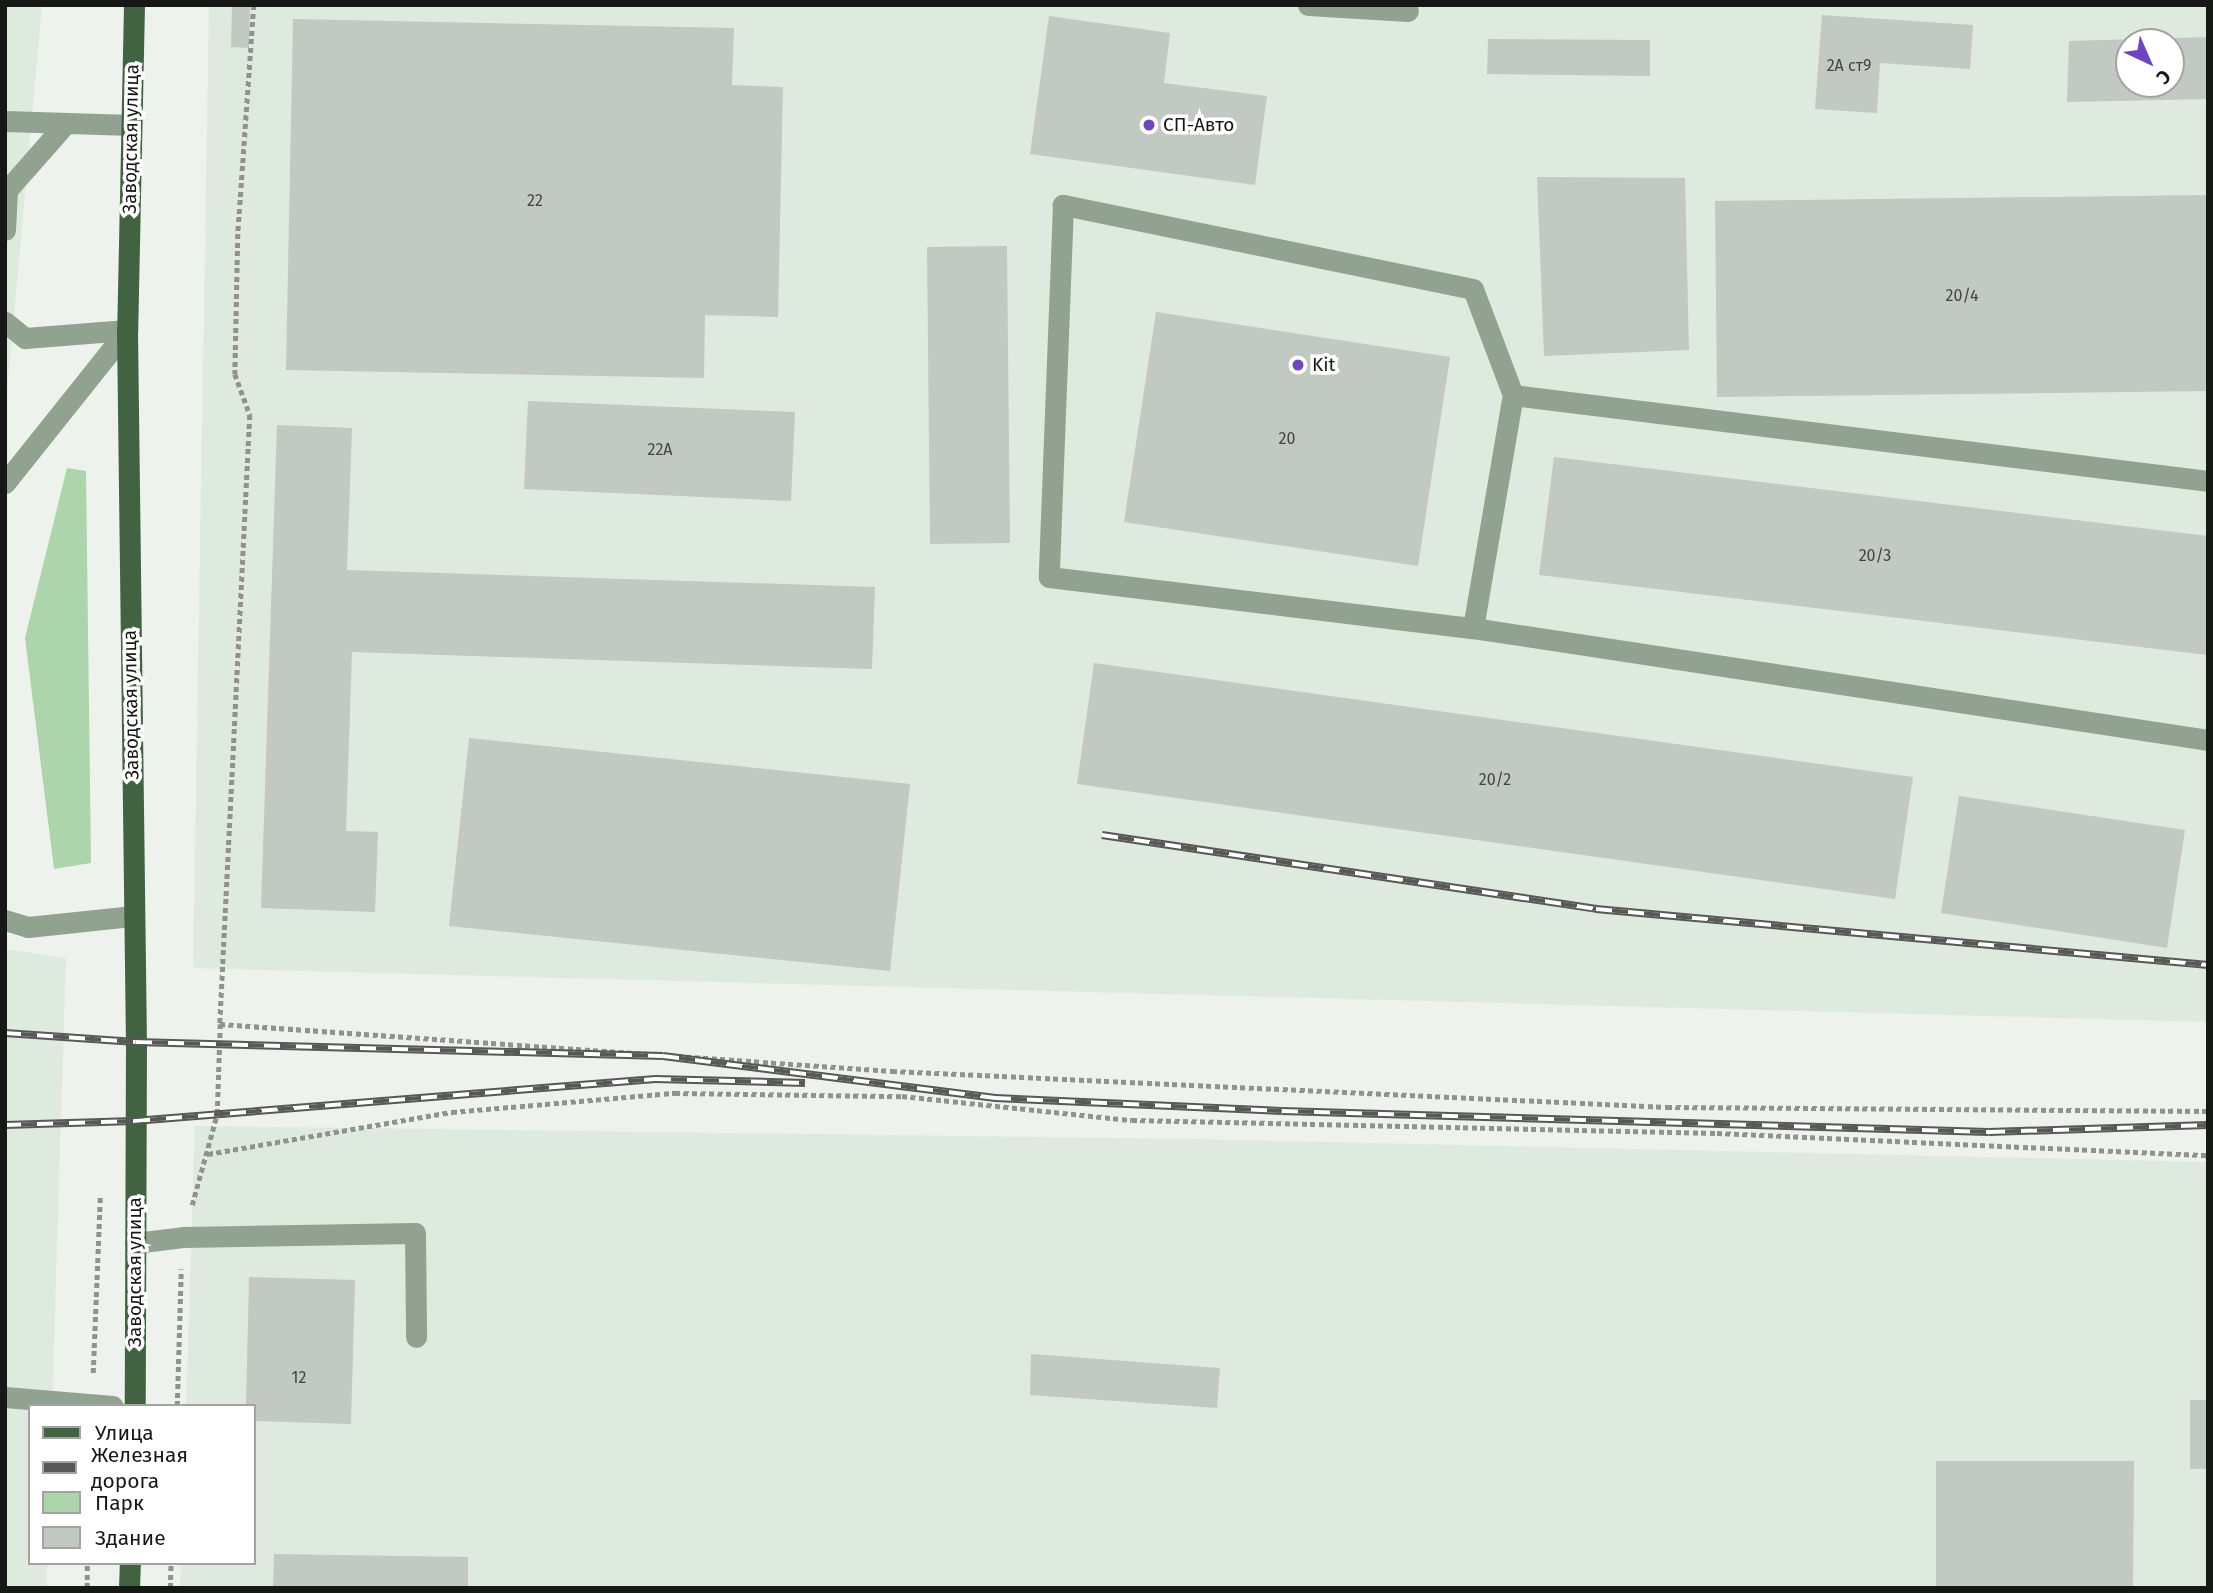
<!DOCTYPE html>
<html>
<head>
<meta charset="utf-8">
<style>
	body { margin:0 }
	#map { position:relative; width:2213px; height:1593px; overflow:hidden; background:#edf3ec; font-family:"Fira Sans",sans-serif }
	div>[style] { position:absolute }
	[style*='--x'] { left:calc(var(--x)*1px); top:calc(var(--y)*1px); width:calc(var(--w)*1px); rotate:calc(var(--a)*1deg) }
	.built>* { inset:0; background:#deeadd }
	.green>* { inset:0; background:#add5ac }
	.building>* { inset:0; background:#c2c8c2 }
	.path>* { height:4.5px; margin-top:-2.25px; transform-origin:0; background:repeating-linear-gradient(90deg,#8f938e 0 5px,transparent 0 8.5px) }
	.minor>* { height:21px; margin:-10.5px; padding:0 10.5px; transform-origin:10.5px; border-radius:10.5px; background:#91a390 }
	.major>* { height:21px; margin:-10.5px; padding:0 10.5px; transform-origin:10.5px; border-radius:10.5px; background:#426342 }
	.rail>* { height:8px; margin-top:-4px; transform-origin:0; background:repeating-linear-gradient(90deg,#fff 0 16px,#565955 0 32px); box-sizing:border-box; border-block:2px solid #565955 }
	.dots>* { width:19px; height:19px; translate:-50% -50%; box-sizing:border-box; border:4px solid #fff; border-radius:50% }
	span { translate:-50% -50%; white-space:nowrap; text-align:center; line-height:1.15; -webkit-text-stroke:7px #fff; paint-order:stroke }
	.number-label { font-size:16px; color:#414441 }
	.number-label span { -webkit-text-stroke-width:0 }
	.poi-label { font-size:19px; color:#161816 }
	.left { translate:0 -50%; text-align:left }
	.street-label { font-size:19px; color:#161816 }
	.frame { position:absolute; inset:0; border:7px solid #161816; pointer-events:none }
	.legend { position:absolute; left:28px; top:1404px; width:228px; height:161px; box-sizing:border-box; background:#fff; border:2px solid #a2a3a2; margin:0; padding:9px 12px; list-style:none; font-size:21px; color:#161816 }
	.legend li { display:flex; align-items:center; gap:14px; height:35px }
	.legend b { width:35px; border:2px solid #a2a3a2 }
	.north { position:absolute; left:2115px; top:28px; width:70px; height:70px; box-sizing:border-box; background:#fff; border:2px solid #a2a3a2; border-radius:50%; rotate:136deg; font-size:19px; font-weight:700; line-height:28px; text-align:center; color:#161816 }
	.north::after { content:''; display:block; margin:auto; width:24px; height:32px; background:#6e46bf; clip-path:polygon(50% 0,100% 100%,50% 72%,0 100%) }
</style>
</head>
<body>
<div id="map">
	<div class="built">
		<div style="clip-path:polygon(5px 5px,42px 5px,5px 417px)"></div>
		<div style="clip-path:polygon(evenodd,209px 5px,2208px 5px,2208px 1022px,193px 968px,209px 5px,2129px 42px,2171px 42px,2171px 84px,2129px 84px,2129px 42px)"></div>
		<div style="clip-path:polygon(5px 949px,66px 958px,52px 1406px,30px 1406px,30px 1563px,47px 1563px,47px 1588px,5px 1588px)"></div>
		<div style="clip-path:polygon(195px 1126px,1197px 1139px,2208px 1162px,2208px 1588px,180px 1588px,181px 1563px,254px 1563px,254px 1406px,186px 1406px)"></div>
	</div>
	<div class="green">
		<div style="clip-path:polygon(67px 468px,86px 471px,91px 863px,54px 869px,25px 638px)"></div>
	</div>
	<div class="building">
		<div style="clip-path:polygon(232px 5px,250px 5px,249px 48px,231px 47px)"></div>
		<div style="clip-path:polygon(1822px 15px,1973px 25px,1970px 69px,1880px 63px,1877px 113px,1815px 109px)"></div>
		<div style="clip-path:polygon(1049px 16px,1170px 33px,1164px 83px,1267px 96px,1255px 185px,1030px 154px)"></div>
		<div style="clip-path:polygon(293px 19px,734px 28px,732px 85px,783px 87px,778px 317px,705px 315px,704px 378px,286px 370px)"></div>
		<div style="clip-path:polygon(evenodd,2208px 37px,2208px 99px,2067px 102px,2069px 41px,2208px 37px,2129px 42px,2171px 42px,2171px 84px,2129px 84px,2129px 42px)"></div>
		<div style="clip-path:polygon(1488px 39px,1650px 40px,1650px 76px,1487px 74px)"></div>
		<div style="clip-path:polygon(1537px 177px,1685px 178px,1689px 350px,1544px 356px)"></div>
		<div style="clip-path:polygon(2208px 195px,2208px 391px,1717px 397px,1715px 201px)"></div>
		<div style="clip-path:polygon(1007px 246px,1010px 543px,930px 544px,927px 247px)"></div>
		<div style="clip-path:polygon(1156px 312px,1450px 357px,1418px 566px,1124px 522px)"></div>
		<div style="clip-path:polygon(528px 401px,795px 412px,791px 501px,524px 489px)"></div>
		<div style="clip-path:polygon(277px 425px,352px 428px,347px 570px,875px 587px,872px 669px,352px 652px,346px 831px,378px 832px,375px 912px,261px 908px)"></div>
		<div style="clip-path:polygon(1554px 457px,2208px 536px,2207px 655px,1539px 575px)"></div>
		<div style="clip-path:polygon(1094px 663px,1913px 777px,1895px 899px,1077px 784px)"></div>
		<div style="clip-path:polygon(469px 738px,910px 784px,890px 971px,449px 926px)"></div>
		<div style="clip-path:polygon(1959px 796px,2185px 830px,2167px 948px,1941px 913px)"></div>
		<div style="clip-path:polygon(249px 1277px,355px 1280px,351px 1424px,254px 1421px,254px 1406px,246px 1406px)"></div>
		<div style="clip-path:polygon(1031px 1354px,1220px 1368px,1217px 1408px,1030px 1395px)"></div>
		<div style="clip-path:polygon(2190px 1400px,2208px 1400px,2208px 1469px,2190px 1469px)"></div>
		<div style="clip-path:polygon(1936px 1461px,2134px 1461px,2133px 1588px,1936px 1588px)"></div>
		<div style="clip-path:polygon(274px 1554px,468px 1557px,468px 1588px,273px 1588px)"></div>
	</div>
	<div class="path">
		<div style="--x:254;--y:5;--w:230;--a:94"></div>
		<div style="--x:238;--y:234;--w:140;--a:91.2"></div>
		<div style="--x:235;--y:374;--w:44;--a:69.9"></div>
		<div style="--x:250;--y:415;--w:610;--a:92.82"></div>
		<div style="--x:220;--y:1024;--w:674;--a:4"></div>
		<div style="--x:892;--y:1071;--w:776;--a:2.66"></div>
		<div style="--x:1667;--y:1107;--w:541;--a:0.42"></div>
		<div style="--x:208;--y:1154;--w:248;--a:-9.8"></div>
		<div style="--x:452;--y:1112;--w:224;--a:-4.9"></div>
		<div style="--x:675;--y:1093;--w:227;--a:0.8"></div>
		<div style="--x:902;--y:1096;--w:231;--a:6"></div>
		<div style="--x:1132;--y:1120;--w:585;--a:1.27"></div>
		<div style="--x:1717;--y:1133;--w:491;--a:2.6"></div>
		<div style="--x:192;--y:1205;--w:94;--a:-74.6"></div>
		<div style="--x:217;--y:1114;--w:90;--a:-88.1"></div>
		<div style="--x:93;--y:1373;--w:177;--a:-87.7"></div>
		<div style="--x:177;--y:1406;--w:137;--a:-88.3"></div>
		<div style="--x:87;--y:1588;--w:25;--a:-90"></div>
		<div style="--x:170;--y:1588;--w:25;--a:-88"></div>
	</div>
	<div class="minor">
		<div style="--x:1308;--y:5;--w:100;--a:3.4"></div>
		<div style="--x:5;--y:121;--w:126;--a:1.8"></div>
		<div style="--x:5;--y:230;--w:40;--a:-87.1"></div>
		<div style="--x:7;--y:190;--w:89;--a:-48.6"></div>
		<div style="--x:5;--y:322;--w:26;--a:39"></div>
		<div style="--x:25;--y:338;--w:102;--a:-4.5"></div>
		<div style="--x:1513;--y:395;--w:113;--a:-110.7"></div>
		<div style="--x:1473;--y:289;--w:419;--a:-168.4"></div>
		<div style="--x:1063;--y:205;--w:372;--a:92.2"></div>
		<div style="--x:1049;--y:577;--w:427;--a:6.9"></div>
		<div style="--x:1473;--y:628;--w:743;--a:8.66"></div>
		<div style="--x:5;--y:483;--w:196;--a:-51.4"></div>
		<div style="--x:1473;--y:628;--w:236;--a:-80.3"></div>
		<div style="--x:1513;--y:395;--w:700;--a:7.05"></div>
		<div style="--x:5;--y:920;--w:24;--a:17"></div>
		<div style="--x:28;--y:927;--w:106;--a:-6"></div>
		<div style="--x:135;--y:1243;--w:48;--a:-7.1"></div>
		<div style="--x:183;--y:1237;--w:232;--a:-1"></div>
		<div style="--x:415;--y:1233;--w:104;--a:89.4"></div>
		<div style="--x:5;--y:1397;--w:108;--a:4.8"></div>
	</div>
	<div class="major">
		<div style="--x:134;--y:5;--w:325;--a:91.2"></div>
		<div style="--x:127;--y:330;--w:712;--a:89.28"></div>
		<div style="--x:136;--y:1042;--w:364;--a:90.2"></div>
		<div style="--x:129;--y:1588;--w:25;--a:-88"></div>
	</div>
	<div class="rail">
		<div style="--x:1102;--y:835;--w:500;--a:8.5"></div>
		<div style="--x:1596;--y:909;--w:615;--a:5.23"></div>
		<div style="--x:5;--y:1033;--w:131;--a:3.9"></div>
		<div style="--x:136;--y:1042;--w:527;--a:1.52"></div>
		<div style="--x:663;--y:1056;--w:335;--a:7.2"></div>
		<div style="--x:995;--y:1098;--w:287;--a:2.6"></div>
		<div style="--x:1282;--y:1111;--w:707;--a:1.7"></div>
		<div style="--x:1989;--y:1132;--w:219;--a:-1.8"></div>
		<div style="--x:5;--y:1125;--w:129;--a:-1.8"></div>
		<div style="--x:134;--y:1121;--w:523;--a:-4.61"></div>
		<div style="--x:655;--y:1079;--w:150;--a:1.5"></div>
	</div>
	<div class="dots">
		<div style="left:1149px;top:125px;background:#6e46bf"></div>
		<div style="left:1298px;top:365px;background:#6e46bf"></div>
	</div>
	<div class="number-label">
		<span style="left:1849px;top:66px">2А ст9</span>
		<span style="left:535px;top:201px">22</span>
		<span style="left:1962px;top:296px">20/4</span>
		<span style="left:1287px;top:439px">20</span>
		<span style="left:660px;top:450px">22А</span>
		<span style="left:1875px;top:556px">20/3</span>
		<span style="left:1495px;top:780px">20/2</span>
		<span style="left:299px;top:1378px">12</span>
	</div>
	<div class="poi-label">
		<span class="left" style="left:1163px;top:125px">СП-Авто</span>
		<span class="left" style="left:1312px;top:365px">Kit</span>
	</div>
	<div class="street-label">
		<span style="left:131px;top:139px;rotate:-89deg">Заводская улица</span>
		<span style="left:131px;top:705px;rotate:-91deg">Заводская улица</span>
		<span style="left:135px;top:1272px;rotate:-90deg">Заводская улица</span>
	</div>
	<div class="frame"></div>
	<ul class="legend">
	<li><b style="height:9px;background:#426342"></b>Улица</li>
	<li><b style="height:9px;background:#565955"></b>Железная дорога</li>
	<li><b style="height:19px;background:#add5ac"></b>Парк</li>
	<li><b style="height:19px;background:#c2c8c2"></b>Здание</li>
	</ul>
	<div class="north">С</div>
</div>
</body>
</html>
